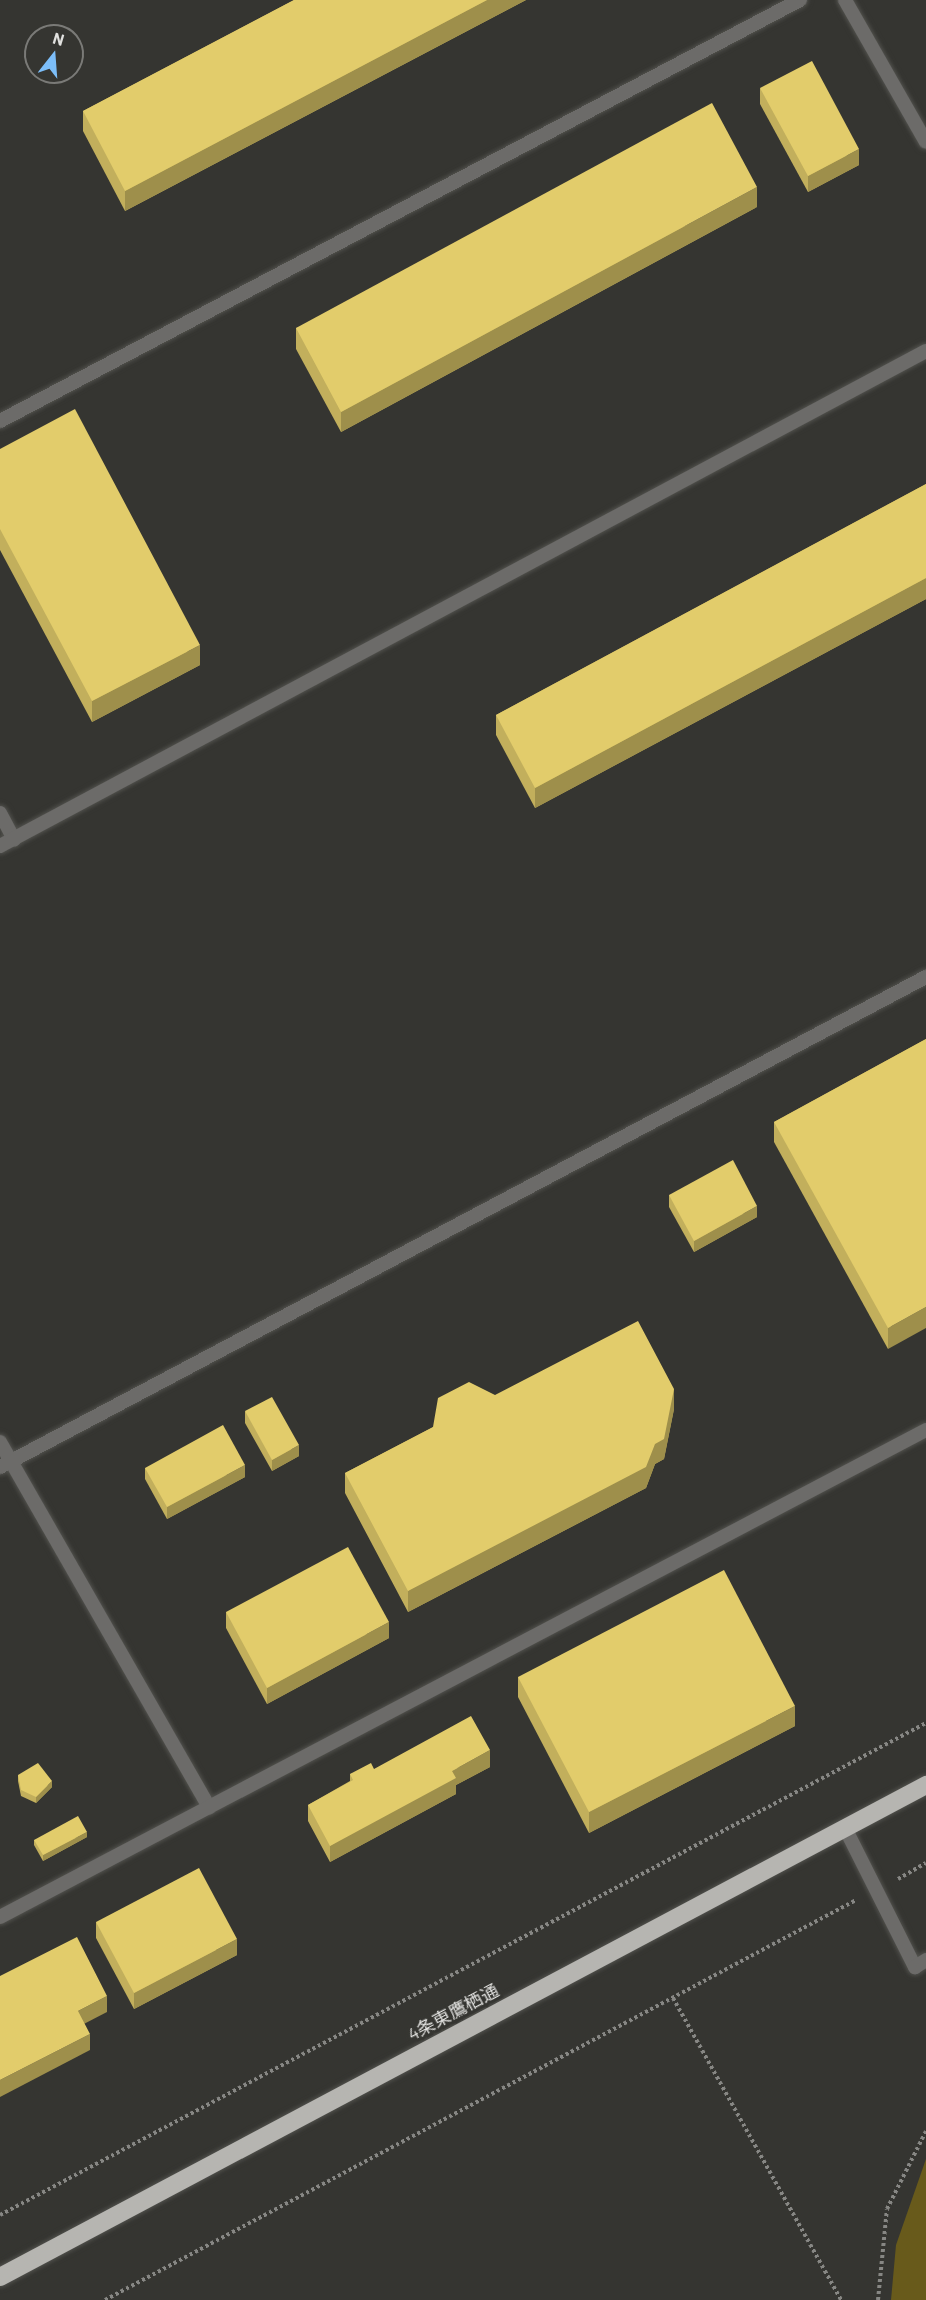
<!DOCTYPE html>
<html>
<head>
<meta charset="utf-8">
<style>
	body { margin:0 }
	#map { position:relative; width:926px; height:2300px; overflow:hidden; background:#353531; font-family:Barlow,"Noto Sans JP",sans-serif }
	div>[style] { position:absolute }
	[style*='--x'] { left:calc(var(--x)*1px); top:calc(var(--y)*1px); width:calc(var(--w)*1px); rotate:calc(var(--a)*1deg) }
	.green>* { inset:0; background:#685a1b }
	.path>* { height:4px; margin-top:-2px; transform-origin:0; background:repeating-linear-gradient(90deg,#878784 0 3px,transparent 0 6px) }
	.roads { filter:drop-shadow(0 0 2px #51514d) drop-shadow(0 0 2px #51514d) }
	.lane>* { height:14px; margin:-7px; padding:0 7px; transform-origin:7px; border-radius:7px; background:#6c6b69 }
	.highway>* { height:18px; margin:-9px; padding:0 9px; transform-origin:9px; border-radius:9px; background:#b6b5b1 }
	.wall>* { inset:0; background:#c2af5c }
	.shaded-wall>* { inset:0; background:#9e8f4b }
	.building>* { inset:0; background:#e2cc6b }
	span { translate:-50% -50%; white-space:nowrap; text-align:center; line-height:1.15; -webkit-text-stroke:6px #353531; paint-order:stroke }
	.street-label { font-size:18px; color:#e1e1df }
	.north { position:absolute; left:24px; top:24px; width:60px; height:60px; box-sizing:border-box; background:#353531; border:2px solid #7a7a77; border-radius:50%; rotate:17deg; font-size:16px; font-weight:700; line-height:24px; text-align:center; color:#e1e1df }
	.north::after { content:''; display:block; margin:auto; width:21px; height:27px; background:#7cbef9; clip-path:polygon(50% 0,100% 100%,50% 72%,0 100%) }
</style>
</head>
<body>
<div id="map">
	<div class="green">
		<div style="clip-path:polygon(926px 2159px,926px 2300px,891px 2300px,896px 2245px)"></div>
	</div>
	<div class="path">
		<div style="--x:898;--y:1879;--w:32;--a:-30"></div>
		<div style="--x:673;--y:1998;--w:346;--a:60.9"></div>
		<div style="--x:0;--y:2215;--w:1049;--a:-27.98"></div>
		<div style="--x:105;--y:2300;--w:851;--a:-28.04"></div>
		<div style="--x:878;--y:2300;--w:91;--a:-84.4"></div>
		<div style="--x:887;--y:2209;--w:87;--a:-63.4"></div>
	</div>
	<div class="roads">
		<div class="lane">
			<div style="--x:845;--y:0;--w:163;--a:60.3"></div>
			<div style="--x:0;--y:421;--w:904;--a:-27.76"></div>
			<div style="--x:0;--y:813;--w:30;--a:62"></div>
			<div style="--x:0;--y:846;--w:1050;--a:-28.13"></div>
			<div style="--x:0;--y:1442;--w:421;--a:60.2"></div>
			<div style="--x:0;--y:1467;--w:1048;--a:-27.89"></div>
			<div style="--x:845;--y:1828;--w:156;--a:63.3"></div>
			<div style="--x:915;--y:1967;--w:13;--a:-32"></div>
			<div style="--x:0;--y:1917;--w:1046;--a:-27.74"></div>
		</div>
		<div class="highway">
			<div style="--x:0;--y:2277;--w:1049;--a:-27.98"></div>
		</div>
	</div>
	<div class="wall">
		<div style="clip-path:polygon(294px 0,526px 0,125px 211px,83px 131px,83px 111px)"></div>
		<div style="clip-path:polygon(760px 88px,859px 165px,808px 192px,760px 104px)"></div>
		<div style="clip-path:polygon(757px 207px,341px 432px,296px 349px,296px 328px)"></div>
		<div style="clip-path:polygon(0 449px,200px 665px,92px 722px,0 550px)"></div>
		<div style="clip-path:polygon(926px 484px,926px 599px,535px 808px,496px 735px,496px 715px)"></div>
		<div style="clip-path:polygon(926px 1039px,888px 1349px,774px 1142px,774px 1122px)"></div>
		<div style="clip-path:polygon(669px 1195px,757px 1217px,694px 1252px,669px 1207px)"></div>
		<div style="clip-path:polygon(495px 1395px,674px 1409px,664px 1459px,655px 1464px,646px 1488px,408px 1612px,345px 1493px,345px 1473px)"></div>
		<div style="clip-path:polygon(245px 1411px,299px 1456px,272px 1471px,245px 1423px)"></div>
		<div style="clip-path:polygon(145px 1468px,245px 1477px,167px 1519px,145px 1479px)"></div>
		<div style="clip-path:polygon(226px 1612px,389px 1638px,267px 1704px,226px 1628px)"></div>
		<div style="clip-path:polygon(518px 1677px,795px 1726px,589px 1833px,518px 1697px)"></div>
		<div style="clip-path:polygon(490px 1767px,456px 1785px,456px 1794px,330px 1862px,308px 1821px,308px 1805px,350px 1781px,350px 1774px,374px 1769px)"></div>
		<div style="clip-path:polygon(18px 1775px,52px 1787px,36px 1803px,21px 1796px,18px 1781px)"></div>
		<div style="clip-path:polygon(87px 1837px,43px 1861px,34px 1845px,34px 1840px)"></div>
		<div style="clip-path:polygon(96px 1922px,237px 1955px,134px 2009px,96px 1938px)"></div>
	</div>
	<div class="shaded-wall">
		<div style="clip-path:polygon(487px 0,526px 0,125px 211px,125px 191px)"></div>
		<div style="clip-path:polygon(859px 149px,859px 165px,808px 192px,808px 176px)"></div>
		<div style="clip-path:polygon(757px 187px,757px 207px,341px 432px,341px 412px)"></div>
		<div style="clip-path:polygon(926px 578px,926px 599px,535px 808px,535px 788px)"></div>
		<div style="clip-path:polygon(200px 645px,200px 665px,92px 722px,92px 701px)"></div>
		<div style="clip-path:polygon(757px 1206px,757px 1217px,694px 1252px,694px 1241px)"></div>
		<div style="clip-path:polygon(926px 1307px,926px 1328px,888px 1349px,888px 1328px)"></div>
		<div style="clip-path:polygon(674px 1389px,674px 1409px,664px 1459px,655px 1464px,646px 1488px,408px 1612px,408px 1591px)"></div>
		<div style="clip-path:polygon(299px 1445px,299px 1456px,272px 1471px,272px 1460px)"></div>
		<div style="clip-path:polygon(245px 1465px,245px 1477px,167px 1519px,167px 1507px)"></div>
		<div style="clip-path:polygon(389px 1622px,389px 1638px,267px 1704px,267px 1688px)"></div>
		<div style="clip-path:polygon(795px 1706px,795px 1726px,589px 1833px,589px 1812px)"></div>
		<div style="clip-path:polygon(490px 1750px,490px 1767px,456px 1785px,456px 1794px,330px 1862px,330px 1846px,452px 1771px)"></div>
		<div style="clip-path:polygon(52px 1781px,52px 1787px,36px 1803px,36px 1797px)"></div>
		<div style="clip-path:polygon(87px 1832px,87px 1837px,43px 1861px,43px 1855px)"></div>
		<div style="clip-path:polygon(237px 1939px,237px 1955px,134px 2009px,134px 1993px)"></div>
		<div style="clip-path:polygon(107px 1996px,107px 2012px,78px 2027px,78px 2011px)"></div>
		<div style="clip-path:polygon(90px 2034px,90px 2050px,0 2097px,0 2080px)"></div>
	</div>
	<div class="building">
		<div style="clip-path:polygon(294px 0,487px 0,125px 191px,83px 111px)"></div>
		<div style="clip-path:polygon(812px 61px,859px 149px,808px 176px,760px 88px)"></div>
		<div style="clip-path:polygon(712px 103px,757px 187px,341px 412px,296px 328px)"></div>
		<div style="clip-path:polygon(75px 409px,200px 645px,92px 701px,0 529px,0 449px)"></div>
		<div style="clip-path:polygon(926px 484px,926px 578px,535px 788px,496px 715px)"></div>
		<div style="clip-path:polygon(926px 1039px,926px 1307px,888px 1328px,774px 1122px)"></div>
		<div style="clip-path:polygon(733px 1160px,757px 1206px,694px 1241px,669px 1195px)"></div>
		<div style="clip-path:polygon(638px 1321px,674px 1389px,664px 1439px,655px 1444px,646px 1467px,408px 1591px,345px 1473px,433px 1427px,438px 1398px,469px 1382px,495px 1395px)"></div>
		<div style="clip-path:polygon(272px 1397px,299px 1445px,272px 1460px,245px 1411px)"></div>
		<div style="clip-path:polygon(223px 1425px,245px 1465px,167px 1507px,145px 1468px)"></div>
		<div style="clip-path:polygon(348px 1547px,389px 1622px,267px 1688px,226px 1612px)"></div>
		<div style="clip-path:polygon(724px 1570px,795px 1706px,589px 1812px,518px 1677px)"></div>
		<div style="clip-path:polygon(471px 1716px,490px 1750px,452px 1771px,456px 1778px,330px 1846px,308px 1805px,353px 1780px,350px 1774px,371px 1763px,374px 1769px)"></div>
		<div style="clip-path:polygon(38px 1763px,52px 1781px,36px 1797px,21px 1790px,18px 1775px)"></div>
		<div style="clip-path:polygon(78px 1816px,87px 1832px,43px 1855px,34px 1840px)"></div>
		<div style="clip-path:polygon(199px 1868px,237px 1939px,134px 1993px,96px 1922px)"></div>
		<div style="clip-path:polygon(77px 1937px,107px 1996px,78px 2011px,90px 2034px,0 2080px,0 1976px)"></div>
	</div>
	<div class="street-label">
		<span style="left:453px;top:2012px;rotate:-28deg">4条東鷹栖通</span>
	</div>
	<div class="north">N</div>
</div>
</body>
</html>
